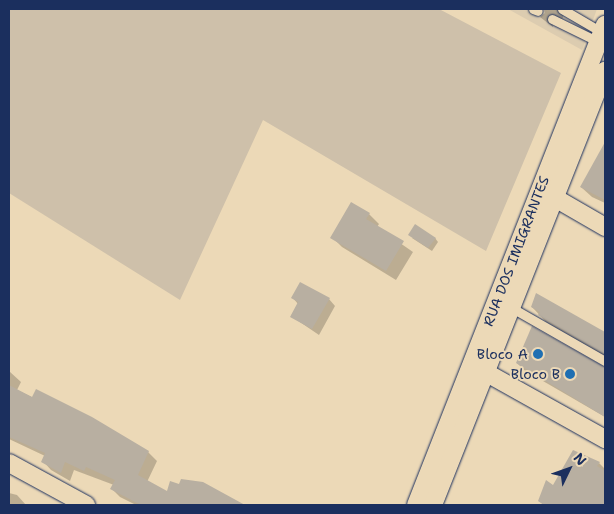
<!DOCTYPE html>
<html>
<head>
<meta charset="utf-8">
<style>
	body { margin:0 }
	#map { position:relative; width:614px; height:514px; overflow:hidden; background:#ecd9b7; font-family:"Shantell Sans",sans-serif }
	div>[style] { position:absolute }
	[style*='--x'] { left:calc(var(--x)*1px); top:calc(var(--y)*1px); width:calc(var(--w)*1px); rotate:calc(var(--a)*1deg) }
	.built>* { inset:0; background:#dcccb0 }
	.green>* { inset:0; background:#cec0aa }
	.shadow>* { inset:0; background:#0003 }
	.building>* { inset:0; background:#b8afa1 }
	.roads { filter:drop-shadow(0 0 1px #1b2f5e) drop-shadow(0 0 1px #1b2f5e) }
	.lane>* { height:9px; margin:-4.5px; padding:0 4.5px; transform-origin:4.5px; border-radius:4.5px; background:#ecd9b7 }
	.street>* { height:18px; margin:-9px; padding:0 9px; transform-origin:9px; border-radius:9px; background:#ecd9b7 }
	.dots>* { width:14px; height:14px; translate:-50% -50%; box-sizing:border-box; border:2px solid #ecd9b7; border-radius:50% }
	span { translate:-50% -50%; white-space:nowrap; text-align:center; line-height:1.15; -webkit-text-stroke:4px #ecd9b7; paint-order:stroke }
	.street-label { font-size:14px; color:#1b2f5e }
	.poi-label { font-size:14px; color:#1b2f5e }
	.right { translate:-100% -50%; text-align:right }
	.frame { position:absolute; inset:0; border:10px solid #1b2f5e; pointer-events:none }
	.north { position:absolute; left:544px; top:444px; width:50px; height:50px; -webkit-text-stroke:4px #ecd9b7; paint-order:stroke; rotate:48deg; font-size:14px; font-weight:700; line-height:20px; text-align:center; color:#1b2f5e }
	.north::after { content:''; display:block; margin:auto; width:18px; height:22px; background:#1b2f5e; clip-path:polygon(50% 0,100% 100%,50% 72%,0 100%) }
</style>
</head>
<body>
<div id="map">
	<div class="built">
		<div style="clip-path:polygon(508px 9px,597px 9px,582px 50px)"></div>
	</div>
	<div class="green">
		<div style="clip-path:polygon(9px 9px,439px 9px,561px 73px,486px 251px,263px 120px,180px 300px,9px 193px)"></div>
	</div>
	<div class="shadow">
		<div style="clip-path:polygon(544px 9px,566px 9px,562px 20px,553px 22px,553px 27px,540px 17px,545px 13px)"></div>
		<div style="clip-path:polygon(601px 152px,605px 154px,605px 203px,592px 197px,581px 187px)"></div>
		<div style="clip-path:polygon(369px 214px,379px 224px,377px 227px,413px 252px,396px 280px,342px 247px,332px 237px)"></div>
		<div style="clip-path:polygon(412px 238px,435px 238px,438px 242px,432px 251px)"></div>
		<div style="clip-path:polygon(537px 295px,605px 334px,605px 357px,546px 322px,532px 307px)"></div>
		<div style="clip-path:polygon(293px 298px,329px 299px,335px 306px,319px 335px,291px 316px,298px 304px)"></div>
		<div style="clip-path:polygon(517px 363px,605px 367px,605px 417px,524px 370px)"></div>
		<div style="clip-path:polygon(9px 371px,21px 382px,17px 390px,148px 452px,157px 461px,147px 482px,167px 493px,179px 485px,203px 483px,243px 505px,136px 505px,120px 497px,112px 489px,114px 485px,74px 470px,70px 481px,51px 470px,43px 461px,45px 456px,9px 439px)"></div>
		<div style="clip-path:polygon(599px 463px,605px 469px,605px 505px,544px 505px,539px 501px,554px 487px)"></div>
		<div style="clip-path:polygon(9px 493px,17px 495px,26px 505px,9px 505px)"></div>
	</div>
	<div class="building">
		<div style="clip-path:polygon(605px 142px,605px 200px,580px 187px)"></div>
		<div style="clip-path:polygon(351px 202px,370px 213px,366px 219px,404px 241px,386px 271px,330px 238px)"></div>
		<div style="clip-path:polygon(415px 224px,436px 238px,428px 248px,408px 235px)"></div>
		<div style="clip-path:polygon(300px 282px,330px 298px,312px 329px,290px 317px,298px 302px,291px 298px)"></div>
		<div style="clip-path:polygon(536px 293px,605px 332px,605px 354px,538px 315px,540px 312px,531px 307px)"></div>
		<div style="clip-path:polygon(532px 326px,605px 367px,605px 417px,516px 363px)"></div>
		<div style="clip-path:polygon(9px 385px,32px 397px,36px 389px,92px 417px,149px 451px,138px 475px,167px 491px,170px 481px,179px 484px,181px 479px,203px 482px,245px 505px,141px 505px,110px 489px,115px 480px,86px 467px,84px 471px,65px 462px,61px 473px,41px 462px,45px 453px,9px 437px)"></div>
		<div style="clip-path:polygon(573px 450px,600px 462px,597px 466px,605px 471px,605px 505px,544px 505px,538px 501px,546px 480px,553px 485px)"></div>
	</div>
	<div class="roads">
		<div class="lane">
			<div style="--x:533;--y:9;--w:5;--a:22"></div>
			<div style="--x:562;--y:9;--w:48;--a:30.3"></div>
			<div style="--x:552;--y:19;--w:55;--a:26.1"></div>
			<div style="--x:512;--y:308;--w:107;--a:29.7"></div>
		</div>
		<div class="street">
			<div style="--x:555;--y:198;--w:58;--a:30.1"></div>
			<div style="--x:476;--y:367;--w:148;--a:29.2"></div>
			<div style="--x:9;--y:463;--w:88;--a:28.6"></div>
			<div style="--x:416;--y:505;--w:516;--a:-68.51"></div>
			<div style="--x:433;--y:505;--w:467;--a:-68.4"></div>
		</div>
	</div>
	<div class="dots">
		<div style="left:538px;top:354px;background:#1f6fb2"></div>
		<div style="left:570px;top:374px;background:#1f6fb2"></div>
	</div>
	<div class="street-label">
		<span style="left:516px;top:251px;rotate:-69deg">RUA DOS IMIGRANTES</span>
	</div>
	<div class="poi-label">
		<span class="right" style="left:528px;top:354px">Bloco A</span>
		<span class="right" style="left:560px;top:374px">Bloco B</span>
	</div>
	<div class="frame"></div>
	<div class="north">N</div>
</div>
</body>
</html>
